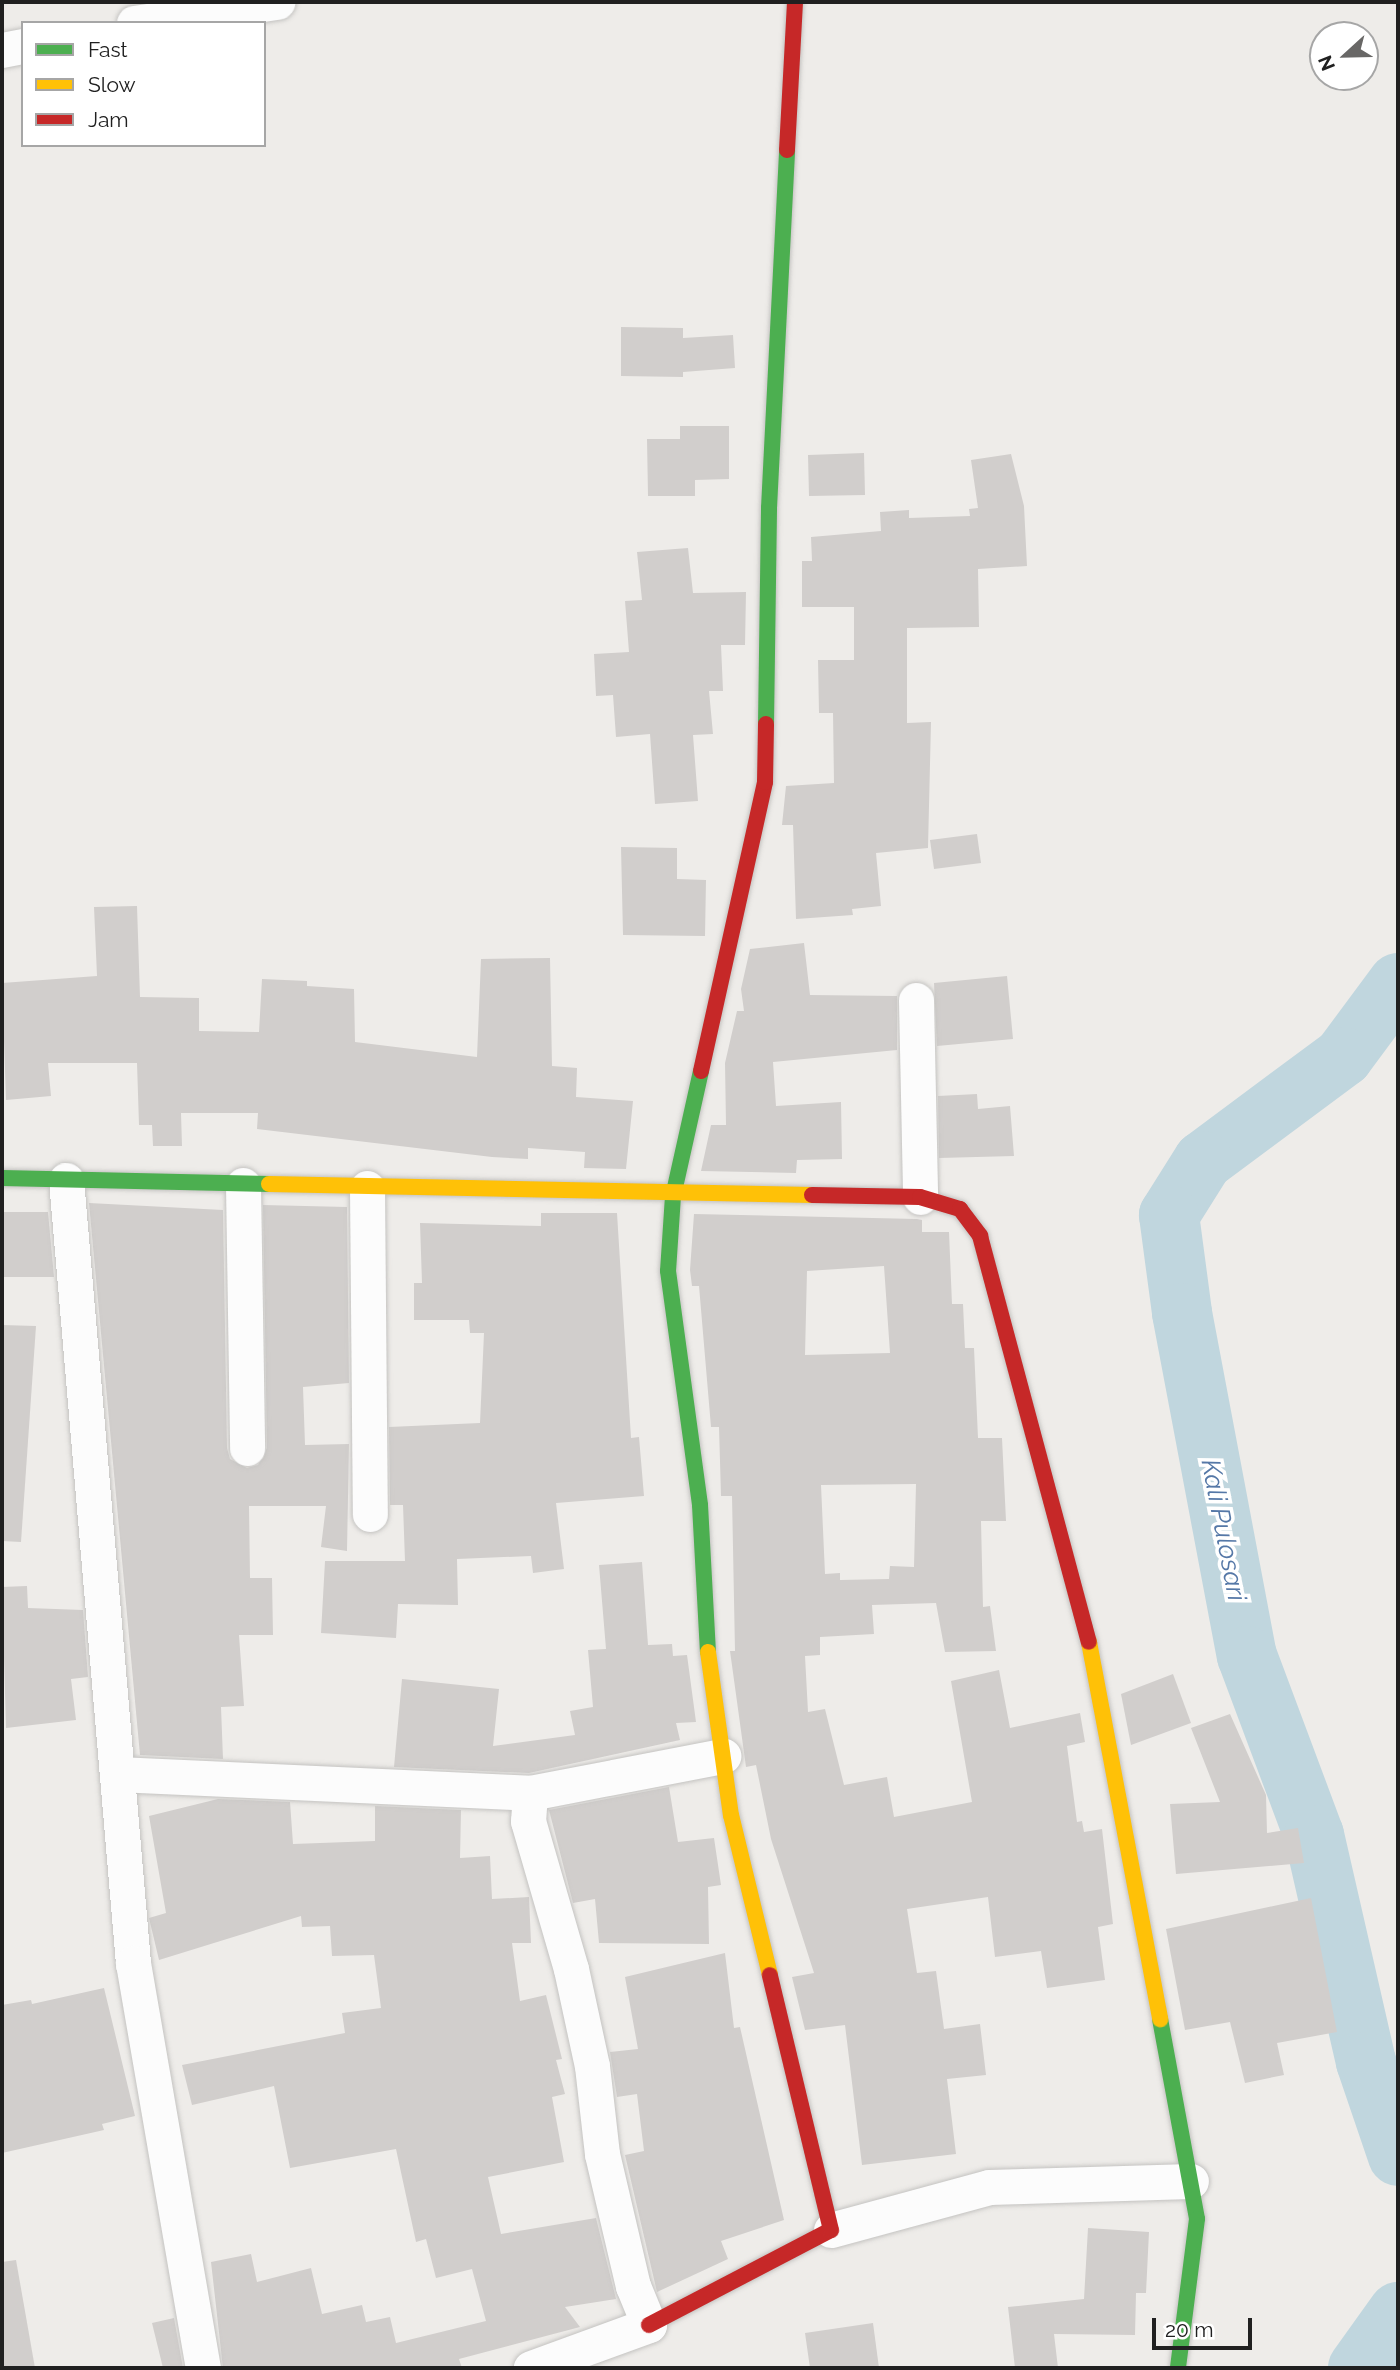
<!DOCTYPE html>
<html>
<head>
<meta charset="utf-8">
<style>
	body { margin:0 }
	#map { position:relative; width:1400px; height:2370px; overflow:hidden; background:#eeece9; font-family:Raleway,sans-serif }
	div>[style] { position:absolute }
	[style*='--x'] { left:calc(var(--x)*1px); top:calc(var(--y)*1px); width:calc(var(--w)*1px); rotate:calc(var(--a)*1deg) }
	.river>* { height:60px; margin:-30px; padding:0 30px; transform-origin:30px; border-radius:30px; background:#c0d6de }
	.building>* { inset:0; background:#d1cecc }
	.roads { filter:drop-shadow(0 0 2px #c4c3c1) drop-shadow(0 0 2px #c4c3c1) }
	.street>* { height:35px; margin:-17.5px; padding:0 17.5px; transform-origin:17.5px; border-radius:17.5px; background:#fcfcfc }
	.fast>* { height:16px; margin:-8px; padding:0 8px; transform-origin:8px; border-radius:8px; background:#4caf50 }
	.slow>* { height:16px; margin:-8px; padding:0 8px; transform-origin:8px; border-radius:8px; background:#ffc107 }
	.jam>* { height:16px; margin:-8px; padding:0 8px; transform-origin:8px; border-radius:8px; background:#c62828 }
	span { translate:-50% -50%; white-space:nowrap; text-align:center; line-height:1.15; -webkit-text-stroke:7px #fff; paint-order:stroke }
	.water-label { font-size:26px; color:#5578a7; font-style:italic }
	.frame { position:absolute; inset:0; border:4px solid #202020; pointer-events:none }
	.legend { position:absolute; left:21px; top:21px; width:245px; height:126px; box-sizing:border-box; background:#fff; border:2px solid #a6a6a6; margin:0; padding:9px 12px; list-style:none; font-size:21px; color:#202020 }
	.legend li { display:flex; align-items:center; gap:14px; height:35px }
	.legend b { width:35px; border:2px solid #a6a6a6 }
	.north { position:absolute; left:1309px; top:21px; width:70px; height:70px; box-sizing:border-box; background:#fff; border:2px solid #a6a6a6; border-radius:50%; rotate:248deg; font-size:19px; font-weight:700; line-height:28px; text-align:center; color:#202020 }
	.north::after { content:''; display:block; margin:auto; width:24px; height:32px; background:#686766; clip-path:polygon(50% 0,100% 100%,50% 72%,0 100%) }
	.scale { position:absolute; left:1152px; top:2318px; width:100px; height:32px; box-sizing:border-box; border:4px solid #202020; border-top:0; padding-left:9px; font-size:21px; line-height:24px; white-space:nowrap; color:#202020; -webkit-text-stroke:5px #fff; paint-order:stroke }
</style>
</head>
<body>
<div id="map">
	<div class="river">
		<div style="--x:1398;--y:983;--w:92;--a:126.6"></div>
		<div style="--x:1343;--y:1057;--w:174;--a:143.4"></div>
		<div style="--x:1203;--y:1161;--w:64;--a:122.2"></div>
		<div style="--x:1169;--y:1215;--w:99;--a:82.4"></div>
		<div style="--x:1182;--y:1313;--w:349;--a:79.3"></div>
		<div style="--x:1247;--y:1656;--w:191;--a:69.5"></div>
		<div style="--x:1314;--y:1835;--w:233;--a:77.1"></div>
		<div style="--x:1366;--y:2062;--w:99;--a:71.2"></div>
		<div style="--x:1358;--y:2368;--w:69;--a:-54.5"></div>
	</div>
	<div class="building">
		<div style="clip-path:polygon(621px 327px,683px 328px,683px 338px,733px 335px,735px 368px,683px 372px,683px 377px,621px 376px)"></div>
		<div style="clip-path:polygon(680px 426px,729px 426px,729px 479px,695px 480px,695px 496px,648px 496px,647px 439px,680px 439px)"></div>
		<div style="clip-path:polygon(864px 453px,865px 495px,809px 496px,808px 455px)"></div>
		<div style="clip-path:polygon(1011px 454px,1024px 506px,1027px 566px,978px 569px,979px 627px,907px 628px,907px 723px,931px 722px,928px 848px,876px 853px,881px 906px,852px 909px,853px 915px,796px 919px,793px 825px,782px 825px,786px 786px,834px 783px,833px 713px,819px 713px,818px 660px,854px 660px,854px 607px,802px 607px,802px 561px,812px 561px,811px 537px,881px 531px,880px 512px,909px 510px,909px 518px,970px 516px,969px 509px,978px 508px,971px 460px)"></div>
		<div style="clip-path:polygon(688px 548px,693px 593px,746px 592px,745px 645px,721px 645px,723px 691px,709px 691px,713px 734px,693px 735px,698px 801px,655px 804px,650px 734px,616px 737px,613px 695px,596px 696px,594px 654px,629px 652px,625px 601px,642px 600px,637px 552px)"></div>
		<div style="clip-path:polygon(977px 834px,981px 863px,934px 869px,930px 840px)"></div>
		<div style="clip-path:polygon(621px 847px,677px 848px,677px 879px,706px 880px,705px 936px,623px 935px)"></div>
		<div style="clip-path:polygon(137px 906px,140px 997px,199px 998px,199px 1031px,259px 1032px,262px 979px,307px 981px,307px 986px,354px 989px,355px 1042px,477px 1057px,481px 959px,550px 958px,552px 1066px,577px 1068px,576px 1097px,633px 1101px,626px 1169px,584px 1168px,585px 1152px,528px 1148px,528px 1159px,492px 1157px,257px 1129px,258px 1113px,181px 1113px,182px 1146px,153px 1146px,152px 1125px,139px 1125px,137px 1063px,48px 1063px,51px 1096px,6px 1100px,2px 983px,97px 976px,94px 907px)"></div>
		<div style="clip-path:polygon(804px 943px,810px 995px,897px 996px,897px 1050px,773px 1062px,776px 1106px,841px 1102px,842px 1159px,797px 1160px,796px 1173px,701px 1171px,711px 1125px,726px 1125px,725px 1063px,737px 1011px,744px 1011px,741px 989px,750px 949px)"></div>
		<div style="clip-path:polygon(1007px 976px,1013px 1039px,937px 1046px,934px 983px)"></div>
		<div style="clip-path:polygon(977px 1094px,978px 1109px,1010px 1106px,1014px 1156px,939px 1158px,938px 1096px)"></div>
		<div style="clip-path:polygon(89px 1203px,223px 1210px,227px 1448px,230px 1459px,247px 1468px,258px 1465px,267px 1448px,263px 1205px,347px 1207px,349px 1383px,303px 1387px,305px 1445px,349px 1444px,347px 1551px,321px 1547px,326px 1506px,249px 1506px,250px 1578px,272px 1578px,273px 1635px,239px 1635px,244px 1706px,221px 1707px,223px 1759px,140px 1755px)"></div>
		<div style="clip-path:polygon(2px 1212px,48px 1212px,54px 1277px,2px 1277px)"></div>
		<div style="clip-path:polygon(541px 1213px,617px 1213px,631px 1438px,639px 1437px,644px 1496px,556px 1503px,564px 1569px,533px 1573px,531px 1556px,457px 1559px,458px 1605px,398px 1604px,396px 1638px,321px 1633px,325px 1561px,405px 1561px,403px 1505px,390px 1505px,389px 1427px,480px 1423px,484px 1333px,470px 1333px,469px 1320px,414px 1320px,414px 1283px,422px 1283px,420px 1223px,541px 1226px)"></div>
		<div style="clip-path:polygon(evenodd,694px 1214px,917px 1219px,922px 1220px,922px 1232px,949px 1232px,952px 1304px,963px 1304px,965px 1348px,974px 1348px,978px 1438px,1002px 1438px,1006px 1521px,981px 1521px,983px 1607px,990px 1606px,996px 1651px,945px 1652px,936px 1603px,872px 1605px,874px 1634px,820px 1637px,820px 1655px,805px 1656px,808px 1712px,825px 1709px,844px 1785px,887px 1777px,894px 1817px,972px 1802px,951px 1681px,999px 1670px,1010px 1728px,1080px 1713px,1085px 1742px,1067px 1746px,1077px 1822px,1082px 1821px,1084px 1832px,1102px 1829px,1113px 1924px,1098px 1927px,1105px 1980px,1047px 1988px,1041px 1951px,995px 1957px,988px 1897px,907px 1909px,917px 1973px,936px 1971px,944px 2029px,980px 2024px,986px 2075px,947px 2079px,956px 2154px,862px 2165px,845px 2025px,805px 2030px,792px 1977px,814px 1973px,771px 1839px,756px 1765px,746px 1767px,730px 1651px,735px 1651px,732px 1496px,721px 1496px,719px 1427px,711px 1427px,699px 1286px,692px 1286px,690px 1270px,694px 1214px,884px 1266px,890px 1353px,805px 1355px,807px 1271px,884px 1266px,694px 1214px,916px 1484px,914px 1567px,890px 1566px,889px 1579px,840px 1580px,840px 1573px,825px 1574px,821px 1485px,916px 1484px)"></div>
		<div style="clip-path:polygon(2px 1325px,36px 1326px,21px 1542px,2px 1541px)"></div>
		<div style="clip-path:polygon(642px 1562px,648px 1645px,672px 1644px,673px 1656px,687px 1655px,696px 1722px,676px 1723px,680px 1740px,529px 1773px,394px 1767px,402px 1679px,499px 1689px,493px 1746px,575px 1735px,570px 1711px,593px 1707px,588px 1650px,606px 1649px,599px 1565px)"></div>
		<div style="clip-path:polygon(27px 1586px,28px 1608px,83px 1610px,88px 1677px,71px 1679px,76px 1720px,6px 1728px,2px 1587px)"></div>
		<div style="clip-path:polygon(1173px 1674px,1191px 1723px,1131px 1745px,1121px 1694px)"></div>
		<div style="clip-path:polygon(1230px 1714px,1266px 1795px,1267px 1833px,1298px 1828px,1304px 1863px,1176px 1874px,1170px 1804px,1220px 1802px,1191px 1728px)"></div>
		<div style="clip-path:polygon(669px 1787px,678px 1842px,714px 1838px,721px 1885px,708px 1887px,709px 1944px,599px 1943px,595px 1899px,573px 1903px,549px 1810px)"></div>
		<div style="clip-path:polygon(218px 1799px,290px 1802px,293px 1844px,375px 1841px,375px 1806px,461px 1810px,460px 1858px,490px 1856px,492px 1899px,529px 1897px,531px 1943px,512px 1943px,520px 2001px,546px 1995px,562px 2059px,556px 2060px,565px 2094px,552px 2097px,564px 2162px,488px 2177px,501px 2234px,596px 2218px,616px 2299px,565px 2307px,580px 2327px,459px 2359px,462px 2368px,223px 2368px,211px 2262px,251px 2254px,257px 2282px,311px 2268px,322px 2314px,362px 2305px,366px 2322px,390px 2317px,396px 2343px,486px 2321px,472px 2269px,436px 2278px,426px 2239px,416px 2242px,396px 2149px,290px 2168px,274px 2086px,192px 2105px,182px 2065px,345px 2033px,342px 2013px,381px 2008px,374px 1955px,332px 1956px,330px 1926px,302px 1927px,301px 1916px,159px 1960px,149px 1918px,166px 1913px,149px 1816px)"></div>
		<div style="clip-path:polygon(1311px 1898px,1337px 2032px,1277px 2043px,1284px 2075px,1245px 2083px,1230px 2022px,1185px 2030px,1166px 1929px)"></div>
		<div style="clip-path:polygon(725px 1953px,734px 2028px,740px 2027px,784px 2220px,721px 2241px,728px 2259px,657px 2292px,625px 2155px,644px 2151px,637px 2094px,617px 2097px,610px 2052px,638px 2049px,625px 1977px)"></div>
		<div style="clip-path:polygon(104px 1988px,135px 2116px,102px 2124px,104px 2130px,2px 2153px,2px 2005px,31px 2000px,32px 2004px)"></div>
		<div style="clip-path:polygon(1088px 2228px,1149px 2232px,1146px 2293px,1136px 2293px,1135px 2335px,1054px 2334px,1058px 2368px,1015px 2368px,1008px 2307px,1084px 2299px)"></div>
		<div style="clip-path:polygon(16px 2260px,35px 2368px,2px 2368px,2px 2262px)"></div>
		<div style="clip-path:polygon(174px 2318px,183px 2368px,163px 2368px,152px 2323px)"></div>
		<div style="clip-path:polygon(873px 2323px,879px 2368px,810px 2368px,805px 2333px)"></div>
	</div>
	<div class="roads">
		<div class="street">
			<div style="--x:134;--y:23;--w:145;--a:-8.4"></div>
			<div style="--x:2;--y:50;--w:21;--a:-11"></div>
			<div style="--x:916;--y:1000;--w:197;--a:88.8"></div>
			<div style="--x:66;--y:1180;--w:786;--a:85.11"></div>
			<div style="--x:133;--y:1963;--w:411;--a:80.2"></div>
			<div style="--x:243;--y:1185;--w:263;--a:89.1"></div>
			<div style="--x:367;--y:1188;--w:326;--a:89.5"></div>
			<div style="--x:117;--y:1774;--w:413;--a:2.6"></div>
			<div style="--x:530;--y:1793;--w:197;--a:-10.9"></div>
			<div style="--x:530;--y:1793;--w:28;--a:94"></div>
			<div style="--x:528;--y:1821;--w:154;--a:73.8"></div>
			<div style="--x:571;--y:1969;--w:99;--a:77.8"></div>
			<div style="--x:592;--y:2066;--w:89;--a:83.5"></div>
			<div style="--x:602;--y:2154;--w:136;--a:76.8"></div>
			<div style="--x:633;--y:2286;--w:42;--a:67.7"></div>
			<div style="--x:649;--y:2325;--w:126;--a:160"></div>
			<div style="--x:831;--y:2230;--w:164;--a:-15.2"></div>
			<div style="--x:989;--y:2187;--w:202;--a:-1.7"></div>
		</div>
		<div class="fast">
			<div style="--x:766;--y:724;--w:216;--a:-89.2"></div>
			<div style="--x:769;--y:508;--w:358;--a:-87.1"></div>
			<div style="--x:701;--y:1071;--w:128;--a:102.6"></div>
			<div style="--x:673;--y:1196;--w:75;--a:93.8"></div>
			<div style="--x:668;--y:1271;--w:236;--a:82.2"></div>
			<div style="--x:700;--y:1505;--w:147;--a:86.9"></div>
			<div style="--x:2;--y:1178;--w:267;--a:1.3"></div>
			<div style="--x:1160;--y:2019;--w:203;--a:79.5"></div>
			<div style="--x:1197;--y:2219;--w:150;--a:97.3"></div>
		</div>
		<div class="slow">
			<div style="--x:269;--y:1184;--w:543;--a:1.16"></div>
			<div style="--x:1089;--y:1642;--w:384;--a:79.3"></div>
			<div style="--x:708;--y:1652;--w:165;--a:82"></div>
			<div style="--x:731;--y:1815;--w:165;--a:76.3"></div>
		</div>
		<div class="jam">
			<div style="--x:787;--y:150;--w:148;--a:-86.9"></div>
			<div style="--x:701;--y:1071;--w:296;--a:-77.5"></div>
			<div style="--x:765;--y:782;--w:58;--a:-89"></div>
			<div style="--x:812;--y:1195;--w:108;--a:1.1"></div>
			<div style="--x:920;--y:1197;--w:42;--a:16.7"></div>
			<div style="--x:960;--y:1209;--w:34;--a:53"></div>
			<div style="--x:980;--y:1236;--w:420;--a:75"></div>
			<div style="--x:649;--y:2325;--w:205;--a:-27.6"></div>
			<div style="--x:831;--y:2230;--w:262;--a:-103.5"></div>
		</div>
	</div>
	<div class="water-label">
		<span style="left:1223px;top:1530px;rotate:79deg">Kali Pulosari</span>
	</div>
	<div class="frame"></div>
	<ul class="legend">
	<li><b style="height:9px;background:#4caf50"></b>Fast</li>
	<li><b style="height:9px;background:#ffc107"></b>Slow</li>
	<li><b style="height:9px;background:#c62828"></b>Jam</li>
	</ul>
	<div class="north">N</div>
	<div class="scale">20 m</div>
</div>
</body>
</html>
